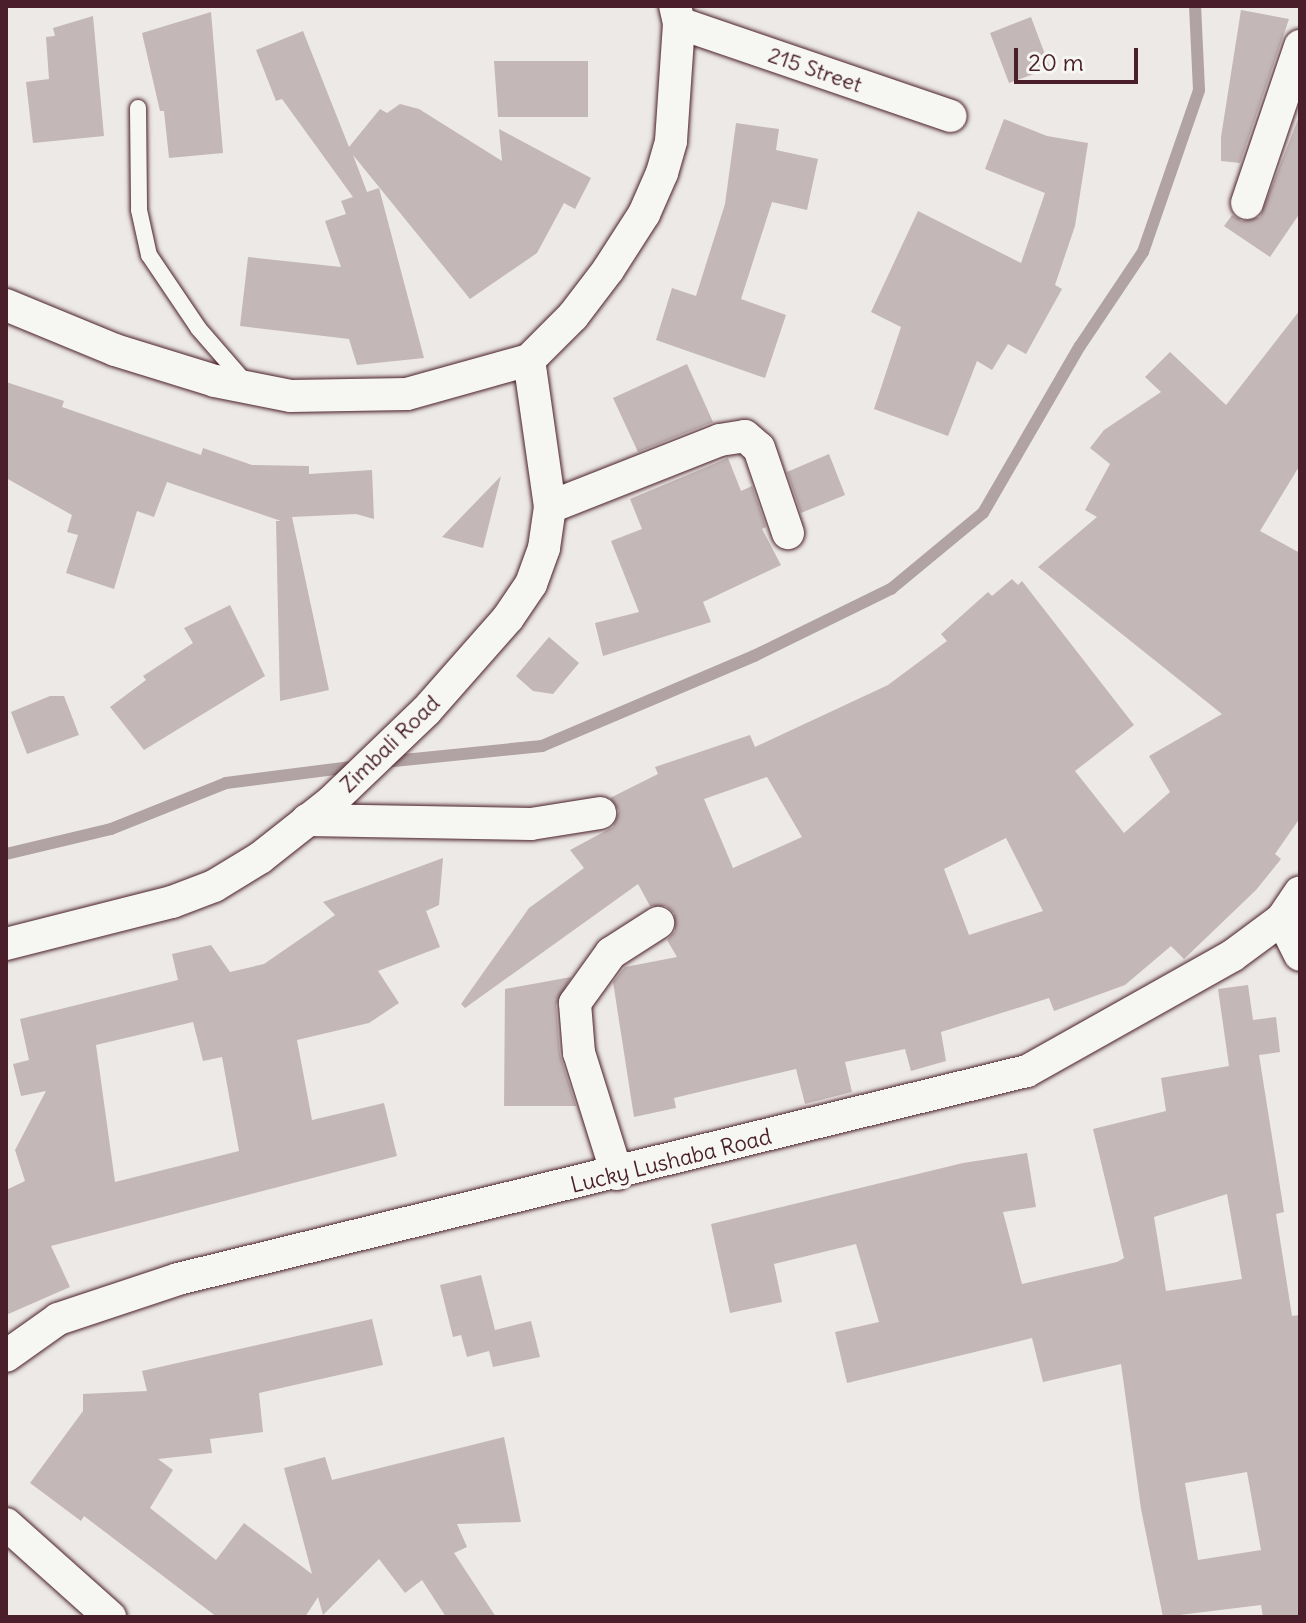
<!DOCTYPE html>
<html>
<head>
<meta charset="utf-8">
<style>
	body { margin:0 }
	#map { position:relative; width:1306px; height:1623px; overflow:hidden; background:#ece9e6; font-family:Delius,sans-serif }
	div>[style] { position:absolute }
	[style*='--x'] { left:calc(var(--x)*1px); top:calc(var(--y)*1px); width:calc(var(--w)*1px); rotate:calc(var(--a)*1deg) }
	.stream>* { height:12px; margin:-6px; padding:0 6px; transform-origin:6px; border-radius:6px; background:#b1a2a3 }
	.building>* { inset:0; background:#c4b7b7 }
	.roads { filter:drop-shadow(0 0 2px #4a1f2b) drop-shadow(0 0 2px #4a1f2b) }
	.service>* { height:16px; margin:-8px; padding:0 8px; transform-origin:8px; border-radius:8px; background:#f6f6f2 }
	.minor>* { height:32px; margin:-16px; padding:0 16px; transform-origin:16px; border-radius:16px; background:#f6f6f2 }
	span { translate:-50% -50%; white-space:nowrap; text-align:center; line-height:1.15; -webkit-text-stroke:7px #f6f6f2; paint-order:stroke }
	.street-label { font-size:22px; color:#4a1f2b }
	.frame { position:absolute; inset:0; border:8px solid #4a1f2b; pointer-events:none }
	.scale { position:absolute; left:1014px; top:48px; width:124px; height:36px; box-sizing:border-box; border:4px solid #4a1f2b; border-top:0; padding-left:10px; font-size:24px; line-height:28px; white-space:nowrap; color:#4a1f2b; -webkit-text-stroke:6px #f6f6f2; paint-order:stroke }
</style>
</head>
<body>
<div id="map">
	<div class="stream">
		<div style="--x:384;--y:762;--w:159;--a:-5.8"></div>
		<div style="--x:542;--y:746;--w:230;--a:-23"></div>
		<div style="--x:754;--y:656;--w:153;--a:-26.1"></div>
		<div style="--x:891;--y:589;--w:119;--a:-39.6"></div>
		<div style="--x:983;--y:513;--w:193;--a:-59.9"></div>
		<div style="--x:1080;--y:346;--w:113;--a:-56.2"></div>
		<div style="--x:1143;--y:252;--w:171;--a:-70.9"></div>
		<div style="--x:1199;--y:90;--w:84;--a:-92.7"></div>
		<div style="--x:6;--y:854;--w:108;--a:-13.4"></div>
		<div style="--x:111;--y:829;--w:124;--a:-21.8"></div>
		<div style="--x:226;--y:783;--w:133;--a:-7.3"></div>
	</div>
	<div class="building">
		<div style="clip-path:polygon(1241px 10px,1289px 19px,1240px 163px,1221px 161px,1221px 137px)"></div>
		<div style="clip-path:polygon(211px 12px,223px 153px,169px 158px,164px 111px,160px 111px,142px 33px)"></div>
		<div style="clip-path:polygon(93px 16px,104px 136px,33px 143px,26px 82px,49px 79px,46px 37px,55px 36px,53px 28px)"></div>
		<div style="clip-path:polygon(1031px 17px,1050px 68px,1009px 83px,990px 33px)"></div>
		<div style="clip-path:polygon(303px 31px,349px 147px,380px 109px,387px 113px,400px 104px,419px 109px,502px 161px,499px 129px,591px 178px,575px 209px,564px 203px,537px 253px,470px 299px,353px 155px,367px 192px,379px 188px,424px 358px,357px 365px,349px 339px,240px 326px,248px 257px,341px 267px,325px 221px,346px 214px,341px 201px,353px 197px,282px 99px,276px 101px,256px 50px)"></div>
		<div style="clip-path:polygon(494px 61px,588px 61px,588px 117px,498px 117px)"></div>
		<div style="clip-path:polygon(1300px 114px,1300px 213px,1270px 257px,1224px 226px,1232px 215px,1242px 221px,1260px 217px)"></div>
		<div style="clip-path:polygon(1004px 119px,1047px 136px,1088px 143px,1075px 226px,1055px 285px,1062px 289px,1026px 354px,1008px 344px,992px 370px,977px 361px,948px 436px,874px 409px,901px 327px,871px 312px,918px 211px,1021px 263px,1045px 193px,985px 169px)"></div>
		<div style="clip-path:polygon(736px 123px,779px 129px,776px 150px,818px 159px,807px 210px,772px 202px,741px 299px,786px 315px,765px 378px,656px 340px,672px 288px,696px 296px,725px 204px)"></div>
		<div style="clip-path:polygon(evenodd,1300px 310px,1300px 465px,1260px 531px,1300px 553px,1300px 818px,1275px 854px,1281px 859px,1256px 890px,1184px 959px,1171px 946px,1125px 985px,1054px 1011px,1049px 998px,941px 1032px,946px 1061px,911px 1071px,905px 1049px,845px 1062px,852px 1092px,805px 1104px,796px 1069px,674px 1098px,676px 1108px,634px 1117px,613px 982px,625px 967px,677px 957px,667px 940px,675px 931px,674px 913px,666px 906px,650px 906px,638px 884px,465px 1008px,461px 1004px,529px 908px,584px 868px,570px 850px,613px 827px,619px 811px,610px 798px,658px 774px,655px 767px,750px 735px,755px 747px,888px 685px,947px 641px,941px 634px,988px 592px,992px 596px,1012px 579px,1018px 585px,1022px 581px,1134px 725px,1075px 771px,1124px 833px,1170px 792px,1149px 756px,1222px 714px,1038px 567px,1097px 517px,1085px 510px,1110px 464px,1090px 448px,1104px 430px,1161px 392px,1145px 377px,1170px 352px,1226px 405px,1300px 310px,767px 777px,802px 837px,733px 868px,704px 799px,767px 777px,1300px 310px,1006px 838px,1043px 911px,969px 935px,944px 869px,1006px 838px)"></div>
		<div style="clip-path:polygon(687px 364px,713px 422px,638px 452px,613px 398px)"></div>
		<div style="clip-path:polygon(6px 382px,64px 401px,62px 407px,201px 455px,203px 448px,252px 465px,309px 466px,309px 474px,372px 470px,374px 519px,356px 514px,292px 517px,329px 690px,280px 701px,276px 521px,281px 521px,167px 482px,154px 517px,137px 511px,114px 589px,66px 573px,78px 535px,67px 532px,72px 515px,6px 478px)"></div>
		<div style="clip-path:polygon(829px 454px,845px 495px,801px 513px,787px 472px)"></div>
		<div style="clip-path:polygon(728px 458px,741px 491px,752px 486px,766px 527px,762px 529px,781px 565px,703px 602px,711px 622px,603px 656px,595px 623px,639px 612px,611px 541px,642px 529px,630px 499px)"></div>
		<div style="clip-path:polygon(501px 476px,483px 548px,442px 537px)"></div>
		<div style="clip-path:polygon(230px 605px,265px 676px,144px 750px,110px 707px,146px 680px,143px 676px,193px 643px,184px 628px)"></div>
		<div style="clip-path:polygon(549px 637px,579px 663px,553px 694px,533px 691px,516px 676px)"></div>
		<div style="clip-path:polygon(50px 696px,64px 696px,79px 735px,27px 754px,11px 712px)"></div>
		<div style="clip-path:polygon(evenodd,443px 858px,439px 905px,426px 911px,440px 947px,378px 971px,399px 1003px,369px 1023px,297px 1040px,312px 1120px,384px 1103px,397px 1156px,51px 1246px,70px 1287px,6px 1315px,6px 1190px,25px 1181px,15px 1150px,46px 1091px,21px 1096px,13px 1064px,29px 1060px,20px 1019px,178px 980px,172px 954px,211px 945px,230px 972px,264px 964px,335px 915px,323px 902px,443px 858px,193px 1022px,203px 1061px,222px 1057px,239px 1151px,115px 1182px,96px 1045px,193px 1022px)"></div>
		<div style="clip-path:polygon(571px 977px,556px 1005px,560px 1055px,576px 1106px,504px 1106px,505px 989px)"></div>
		<div style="clip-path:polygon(evenodd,1248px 985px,1253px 1020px,1276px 1017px,1280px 1052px,1259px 1055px,1284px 1212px,1276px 1214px,1292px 1316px,1300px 1315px,1300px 1617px,1263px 1617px,1261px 1605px,1163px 1617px,1141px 1509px,1121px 1364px,1043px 1382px,1032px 1338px,847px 1383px,835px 1332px,879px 1322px,856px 1244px,774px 1264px,782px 1302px,730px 1313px,711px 1224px,963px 1163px,1027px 1153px,1036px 1207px,1003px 1212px,1022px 1284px,1117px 1262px,1124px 1258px,1093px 1129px,1166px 1111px,1161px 1078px,1229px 1066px,1218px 989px,1248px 985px,1227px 1194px,1242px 1279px,1166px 1291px,1154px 1217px,1227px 1194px,1248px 985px,1247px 1472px,1261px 1550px,1198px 1560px,1185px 1483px,1247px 1472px)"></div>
		<div style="clip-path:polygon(481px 1275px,495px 1330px,531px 1321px,540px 1357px,493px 1367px,489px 1351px,467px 1357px,461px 1335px,453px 1337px,440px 1285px)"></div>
		<div style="clip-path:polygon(372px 1319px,383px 1365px,259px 1393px,263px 1432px,210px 1439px,212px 1453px,158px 1459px,173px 1470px,150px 1508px,216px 1560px,244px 1523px,312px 1574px,284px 1468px,325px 1457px,332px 1480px,504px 1437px,521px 1522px,457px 1524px,467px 1547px,454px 1553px,496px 1617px,446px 1617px,422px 1580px,405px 1593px,379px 1559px,323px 1615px,318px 1597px,305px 1617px,217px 1617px,84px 1516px,81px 1521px,30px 1483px,83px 1411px,83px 1394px,147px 1391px,142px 1371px)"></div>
	</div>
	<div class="roads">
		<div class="service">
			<div style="--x:138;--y:108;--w:102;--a:89.4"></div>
			<div style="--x:139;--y:210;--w:46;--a:77.5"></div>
			<div style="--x:149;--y:255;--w:89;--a:56"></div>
			<div style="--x:199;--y:329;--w:72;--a:49"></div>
		</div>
		<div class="minor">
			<div style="--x:679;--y:23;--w:287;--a:18.9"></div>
			<div style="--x:1247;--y:203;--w:166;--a:-71.3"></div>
			<div style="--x:6;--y:305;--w:118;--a:22.4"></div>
			<div style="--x:115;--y:350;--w:105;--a:17.2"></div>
			<div style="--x:215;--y:381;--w:77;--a:11.2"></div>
			<div style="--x:291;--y:396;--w:116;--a:-1"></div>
			<div style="--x:407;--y:394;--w:127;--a:-15.6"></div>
			<div style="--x:529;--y:360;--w:62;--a:-45"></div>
			<div style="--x:573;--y:316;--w:58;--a:-52.7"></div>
			<div style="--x:608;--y:270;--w:67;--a:-57.3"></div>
			<div style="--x:644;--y:214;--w:45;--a:-66.3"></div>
			<div style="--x:662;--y:173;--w:33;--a:-74"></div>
			<div style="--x:671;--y:141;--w:118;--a:-86.1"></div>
			<div style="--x:679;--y:23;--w:17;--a:-103"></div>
			<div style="--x:550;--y:507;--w:183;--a:-21.5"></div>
			<div style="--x:720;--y:440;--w:25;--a:-9"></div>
			<div style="--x:745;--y:436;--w:18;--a:41"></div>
			<div style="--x:759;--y:448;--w:90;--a:71.2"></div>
			<div style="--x:307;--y:820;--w:224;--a:1"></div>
			<div style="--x:531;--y:824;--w:70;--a:-9.1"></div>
			<div style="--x:1282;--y:919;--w:40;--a:63.4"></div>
			<div style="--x:6;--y:944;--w:171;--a:-14.2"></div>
			<div style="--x:172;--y:902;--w:45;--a:-20.9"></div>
			<div style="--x:214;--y:886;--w:54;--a:-31.3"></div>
			<div style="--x:260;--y:858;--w:90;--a:-38.3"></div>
			<div style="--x:331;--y:802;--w:132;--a:-43.8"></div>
			<div style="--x:426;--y:711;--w:124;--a:-48.6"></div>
			<div style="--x:508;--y:618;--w:41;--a:-55.9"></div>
			<div style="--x:531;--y:584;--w:38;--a:-70"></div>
			<div style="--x:544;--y:548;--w:41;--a:-81.7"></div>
			<div style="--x:550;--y:507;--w:148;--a:-98.1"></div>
			<div style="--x:617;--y:1174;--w:127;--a:-107.4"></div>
			<div style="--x:579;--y:1053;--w:50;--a:-94.6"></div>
			<div style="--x:575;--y:1003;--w:62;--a:-54.2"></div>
			<div style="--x:611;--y:953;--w:56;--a:-32.6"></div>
			<div style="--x:6;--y:1356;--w:64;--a:-35.4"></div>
			<div style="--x:58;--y:1319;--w:126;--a:-18.4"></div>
			<div style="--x:178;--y:1279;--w:874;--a:-13.77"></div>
			<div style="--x:1027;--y:1071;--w:235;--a:-29.3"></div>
			<div style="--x:1232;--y:956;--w:62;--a:-36.5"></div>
			<div style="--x:1282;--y:919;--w:32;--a:-56"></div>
			<div style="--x:6;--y:1524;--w:140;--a:41.8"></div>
		</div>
	</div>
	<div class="street-label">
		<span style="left:815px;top:70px;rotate:19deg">215 Street</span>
		<span style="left:390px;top:744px;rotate:-44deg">Zimbali Road</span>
		<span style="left:671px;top:1161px;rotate:-14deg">Lucky Lushaba Road</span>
	</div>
	<div class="frame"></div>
	<div class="scale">20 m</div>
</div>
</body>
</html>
